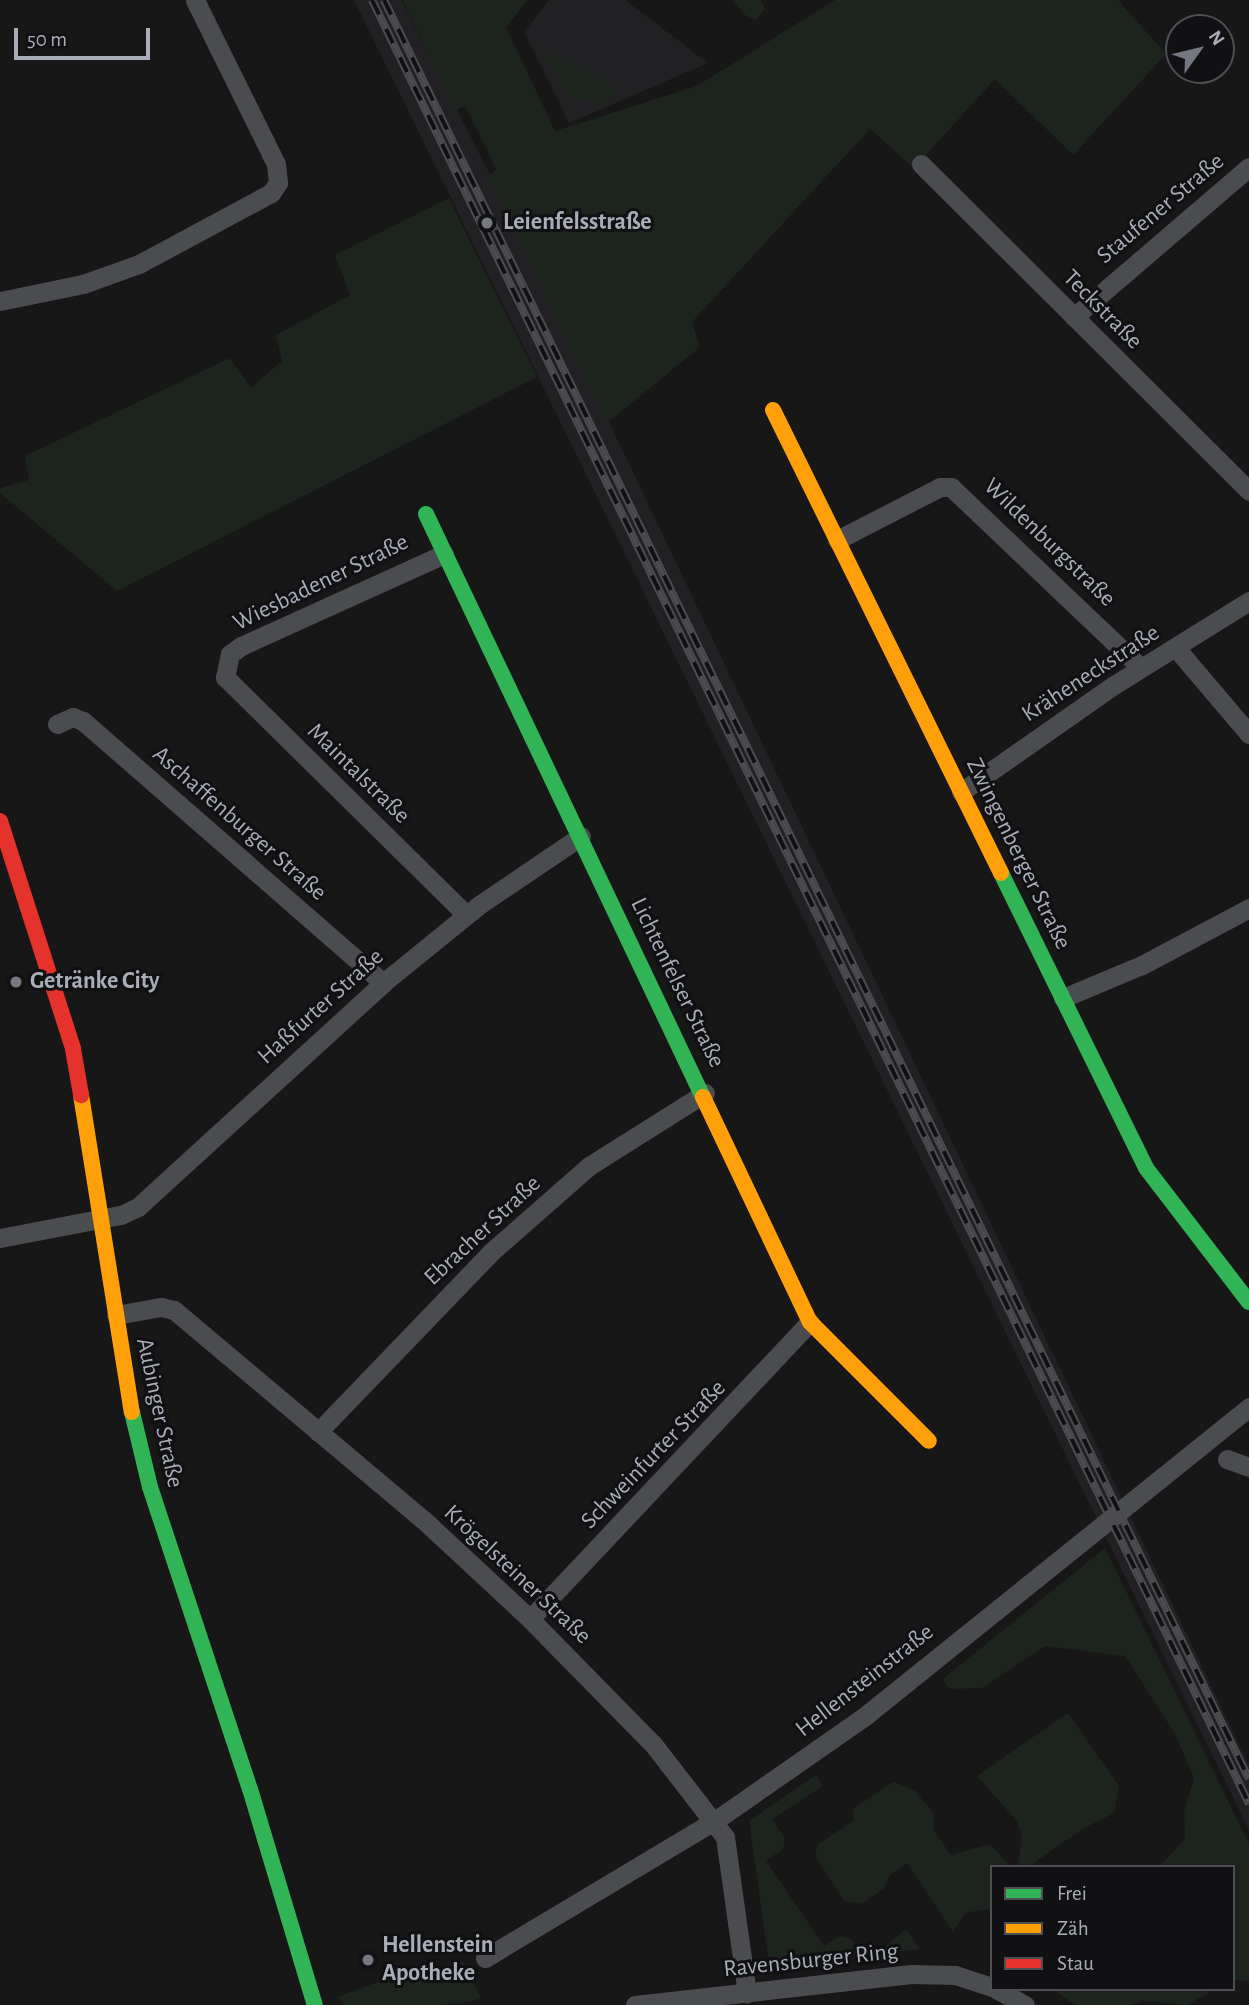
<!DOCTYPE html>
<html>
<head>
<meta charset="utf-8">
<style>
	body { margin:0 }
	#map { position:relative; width:1249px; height:2005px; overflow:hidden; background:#171717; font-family:"Alegreya Sans",sans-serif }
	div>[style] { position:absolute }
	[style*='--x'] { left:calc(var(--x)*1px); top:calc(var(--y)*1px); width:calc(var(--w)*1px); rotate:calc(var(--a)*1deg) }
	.built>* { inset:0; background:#212123 }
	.green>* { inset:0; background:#1d241e }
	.street>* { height:19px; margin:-9.5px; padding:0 9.5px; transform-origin:9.5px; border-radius:9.5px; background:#4b4c50 }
	.fast>* { height:16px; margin:-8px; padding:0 8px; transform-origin:8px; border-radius:8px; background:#30b455 }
	.slow>* { height:16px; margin:-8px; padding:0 8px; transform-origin:8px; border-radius:8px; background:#ff9f0a }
	.jam>* { height:16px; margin:-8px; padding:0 8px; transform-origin:8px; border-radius:8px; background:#e5322d }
	.rail>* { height:8px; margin-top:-4px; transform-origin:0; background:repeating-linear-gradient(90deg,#111113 0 16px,#4b4c4f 0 32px); box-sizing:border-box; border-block:2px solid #4b4c4f }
	.dots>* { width:19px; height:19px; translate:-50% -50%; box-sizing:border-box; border:4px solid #111113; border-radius:50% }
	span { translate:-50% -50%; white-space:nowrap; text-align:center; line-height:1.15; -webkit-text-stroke:6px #111113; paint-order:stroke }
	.street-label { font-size:24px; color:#a8adb8 }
	.poi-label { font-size:24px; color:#a8adb8; font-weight:700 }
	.left { translate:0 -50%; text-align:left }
	.legend { position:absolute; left:990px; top:1865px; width:245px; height:126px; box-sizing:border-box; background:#111113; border:2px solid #4d4f55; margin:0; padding:9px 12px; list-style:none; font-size:21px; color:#a8adb8 }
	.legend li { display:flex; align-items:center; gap:14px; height:35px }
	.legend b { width:35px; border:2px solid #4d4f55 }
	.north { position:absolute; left:1165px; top:14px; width:70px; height:70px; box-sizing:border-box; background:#111113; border:2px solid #4d4f55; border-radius:50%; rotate:56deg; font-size:19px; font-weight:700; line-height:28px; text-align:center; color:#a8adb8 }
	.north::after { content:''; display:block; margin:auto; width:24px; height:32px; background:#757880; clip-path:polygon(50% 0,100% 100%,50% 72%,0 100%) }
	.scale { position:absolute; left:14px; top:28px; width:136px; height:32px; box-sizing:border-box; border:4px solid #a8adb8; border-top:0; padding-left:9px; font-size:21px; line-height:24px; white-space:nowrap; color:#a8adb8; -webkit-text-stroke:5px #111113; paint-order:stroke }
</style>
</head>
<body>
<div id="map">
	<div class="built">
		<div style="clip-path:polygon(354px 0,401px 0,510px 214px,1249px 1765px,1249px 1830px)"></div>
		<div style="clip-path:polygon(549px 0,625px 0,708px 63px,569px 123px,524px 32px)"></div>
	</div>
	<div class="green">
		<div style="clip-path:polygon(402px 0,528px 0,506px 27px,555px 131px,697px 86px,835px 0,1118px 0,1166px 54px,1073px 155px,995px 79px,914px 168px,870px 129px,692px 322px,700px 347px,607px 423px,488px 176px,496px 170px,492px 160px,465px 106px,456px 110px)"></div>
		<div style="clip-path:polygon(732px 0,761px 0,765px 9px,756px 20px,745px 15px)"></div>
		<div style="clip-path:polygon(551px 52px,612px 82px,615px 99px,605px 103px,569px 99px,544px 55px)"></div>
		<div style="clip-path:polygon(449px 198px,537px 377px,117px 591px,0 493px,0 488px,29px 480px,25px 456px,230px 358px,251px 388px,282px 361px,276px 335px,350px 295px,335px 255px)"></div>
		<div style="clip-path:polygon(1105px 1548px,1249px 1844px,1249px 1981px,1233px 1980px,1233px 1867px,1159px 1867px,1185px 1839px,1184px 1812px,1194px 1778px,1175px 1734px,1125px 1656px,1045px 1646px,982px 1688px,950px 1689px,943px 1679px)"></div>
		<div style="clip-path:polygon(1068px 1713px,1119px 1786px,1114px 1813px,1084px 1828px,1028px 1867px,1018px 1867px,1022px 1836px,1017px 1821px,977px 1776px)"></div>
		<div style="clip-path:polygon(816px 1775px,823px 1786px,772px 1819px,785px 1838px,783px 1849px,766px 1861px,824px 1946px,840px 1936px,850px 1938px,862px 1954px,779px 1964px,768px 1956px,749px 1821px)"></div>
		<div style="clip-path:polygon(893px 1782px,915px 1791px,934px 1814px,933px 1829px,951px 1855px,990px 1844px,1009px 1865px,992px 1867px,992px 1908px,965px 1913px,953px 1932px,907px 1863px,890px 1875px,884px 1888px,861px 1904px,844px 1901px,815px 1856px,818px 1844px,853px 1821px,854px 1808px)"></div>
		<div style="clip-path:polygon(906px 1929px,920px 1949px,876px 1954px)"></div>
		<div style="clip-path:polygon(464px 1962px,481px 1999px,443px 2005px,344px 2005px,338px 1997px,414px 1968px,432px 1974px)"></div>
		<div style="clip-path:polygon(1052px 1989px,1215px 1989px,1187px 2005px,1144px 2001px,1130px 2005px,1075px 2005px)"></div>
	</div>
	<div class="street">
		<div style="--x:921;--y:164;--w:463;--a:44.9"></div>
		<div style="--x:0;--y:301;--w:85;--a:-11.6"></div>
		<div style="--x:83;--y:284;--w:59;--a:-19.7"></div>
		<div style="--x:139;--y:264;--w:150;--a:-28.3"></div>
		<div style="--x:271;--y:193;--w:12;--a:-55"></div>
		<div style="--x:278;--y:183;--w:19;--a:-96"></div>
		<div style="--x:276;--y:164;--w:183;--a:-116.3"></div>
		<div style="--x:1074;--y:317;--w:230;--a:-40.6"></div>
		<div style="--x:837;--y:540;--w:116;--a:-27.2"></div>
		<div style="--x:940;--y:487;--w:11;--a:0"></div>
		<div style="--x:951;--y:487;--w:262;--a:43.6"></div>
		<div style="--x:444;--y:554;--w:223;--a:155.6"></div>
		<div style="--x:241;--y:646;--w:14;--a:144"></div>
		<div style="--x:230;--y:654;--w:24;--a:102"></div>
		<div style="--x:225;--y:677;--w:339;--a:44.6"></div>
		<div style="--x:1176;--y:648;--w:113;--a:49.7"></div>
		<div style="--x:57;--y:724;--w:17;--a:-24"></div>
		<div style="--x:73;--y:717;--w:11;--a:22"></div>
		<div style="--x:83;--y:721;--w:398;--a:41.1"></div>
		<div style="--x:961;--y:792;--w:187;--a:-35"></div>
		<div style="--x:1114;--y:685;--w:159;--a:-31.9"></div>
		<div style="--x:1063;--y:998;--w:86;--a:-22.7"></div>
		<div style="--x:1142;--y:965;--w:121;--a:-28"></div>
		<div style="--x:0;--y:1238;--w:123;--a:-10.8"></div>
		<div style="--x:121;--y:1215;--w:19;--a:-25"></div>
		<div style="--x:138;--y:1207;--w:332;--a:-42.4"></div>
		<div style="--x:383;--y:983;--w:124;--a:-39.1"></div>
		<div style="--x:479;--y:905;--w:123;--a:-34.1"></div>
		<div style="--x:116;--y:1315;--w:46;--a:-10.1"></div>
		<div style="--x:161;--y:1307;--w:13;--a:13"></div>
		<div style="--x:174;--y:1310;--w:334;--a:40.1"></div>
		<div style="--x:429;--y:1525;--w:138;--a:42.9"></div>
		<div style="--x:530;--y:1619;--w:175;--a:45.5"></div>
		<div style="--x:653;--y:1744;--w:118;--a:52.3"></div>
		<div style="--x:725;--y:1837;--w:158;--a:82"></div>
		<div style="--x:318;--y:1432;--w:248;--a:-46.1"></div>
		<div style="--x:490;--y:1253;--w:132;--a:-41.3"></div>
		<div style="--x:589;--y:1166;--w:137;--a:-32.2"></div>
		<div style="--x:1227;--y:1459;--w:23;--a:20"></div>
		<div style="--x:530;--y:1619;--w:408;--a:-46.7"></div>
		<div style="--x:485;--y:1958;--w:269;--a:-30.9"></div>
		<div style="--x:716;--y:1820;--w:182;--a:-34.9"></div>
		<div style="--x:865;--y:1716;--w:493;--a:-38.8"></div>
		<div style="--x:996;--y:1989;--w:33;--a:29"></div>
		<div style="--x:635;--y:2005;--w:278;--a:-6.4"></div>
		<div style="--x:911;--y:1974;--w:44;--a:1.3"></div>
		<div style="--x:955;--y:1975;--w:39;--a:18"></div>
	</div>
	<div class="fast">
		<div style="--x:426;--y:514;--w:645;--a:64.59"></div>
		<div style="--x:1001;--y:873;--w:329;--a:63.8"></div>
		<div style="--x:1146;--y:1168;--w:169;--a:52.5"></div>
		<div style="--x:132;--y:1412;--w:77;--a:76.5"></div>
		<div style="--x:150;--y:1487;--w:318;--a:71.7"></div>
		<div style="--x:250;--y:1789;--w:226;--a:73.3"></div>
	</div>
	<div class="slow">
		<div style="--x:773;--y:410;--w:516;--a:63.78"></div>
		<div style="--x:81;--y:1095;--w:321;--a:80.9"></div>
		<div style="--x:703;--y:1097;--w:249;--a:64.6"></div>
		<div style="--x:810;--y:1322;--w:168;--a:45"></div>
	</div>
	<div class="jam">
		<div style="--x:0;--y:821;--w:239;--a:72.2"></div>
		<div style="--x:73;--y:1049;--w:47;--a:80.1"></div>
	</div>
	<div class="rail">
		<div style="--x:372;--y:0;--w:2006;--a:64.07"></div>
		<div style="--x:384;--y:0;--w:1978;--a:64.07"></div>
	</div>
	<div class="dots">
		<div style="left:487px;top:223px;background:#757880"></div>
		<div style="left:16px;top:982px;background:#757880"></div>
		<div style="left:368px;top:1960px;background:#757880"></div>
	</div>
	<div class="street-label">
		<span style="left:1161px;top:209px;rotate:-40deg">Staufener Straße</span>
		<span style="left:1102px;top:310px;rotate:45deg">Teckstraße</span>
		<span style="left:1049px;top:543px;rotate:44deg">Wildenburgstraße</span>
		<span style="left:321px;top:583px;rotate:-26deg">Wiesbadener Straße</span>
		<span style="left:1091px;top:674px;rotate:-33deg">Kräheneckstraße</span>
		<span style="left:358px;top:774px;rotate:44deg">Maintalstraße</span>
		<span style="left:239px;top:824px;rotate:41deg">Aschaffenburger Straße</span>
		<span style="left:1018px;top:854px;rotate:64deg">Zwingenberger Straße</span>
		<span style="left:677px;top:983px;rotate:64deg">Lichtenfelser Straße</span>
		<span style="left:321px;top:1007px;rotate:-42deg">Haßfurter Straße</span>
		<span style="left:483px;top:1231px;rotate:-43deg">Ebracher Straße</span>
		<span style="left:159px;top:1413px;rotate:78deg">Aubinger Straße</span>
		<span style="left:654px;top:1455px;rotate:-46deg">Schweinfurter Straße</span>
		<span style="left:517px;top:1575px;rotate:43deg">Krögelsteiner Straße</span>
		<span style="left:865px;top:1681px;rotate:-38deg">Hellensteinstraße</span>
		<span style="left:811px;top:1961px;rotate:-6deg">Ravensburger Ring</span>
	</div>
	<div class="poi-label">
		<span class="left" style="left:503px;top:223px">Leienfelsstraße</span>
		<span class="left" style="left:30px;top:982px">Getränke City</span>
		<span class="left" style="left:382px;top:1960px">Hellenstein<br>Apotheke</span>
	</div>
	<ul class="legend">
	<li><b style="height:9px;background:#30b455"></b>Frei</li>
	<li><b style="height:9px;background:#ff9f0a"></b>Zäh</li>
	<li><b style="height:9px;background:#e5322d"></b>Stau</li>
	</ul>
	<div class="north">N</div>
	<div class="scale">50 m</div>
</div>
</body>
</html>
